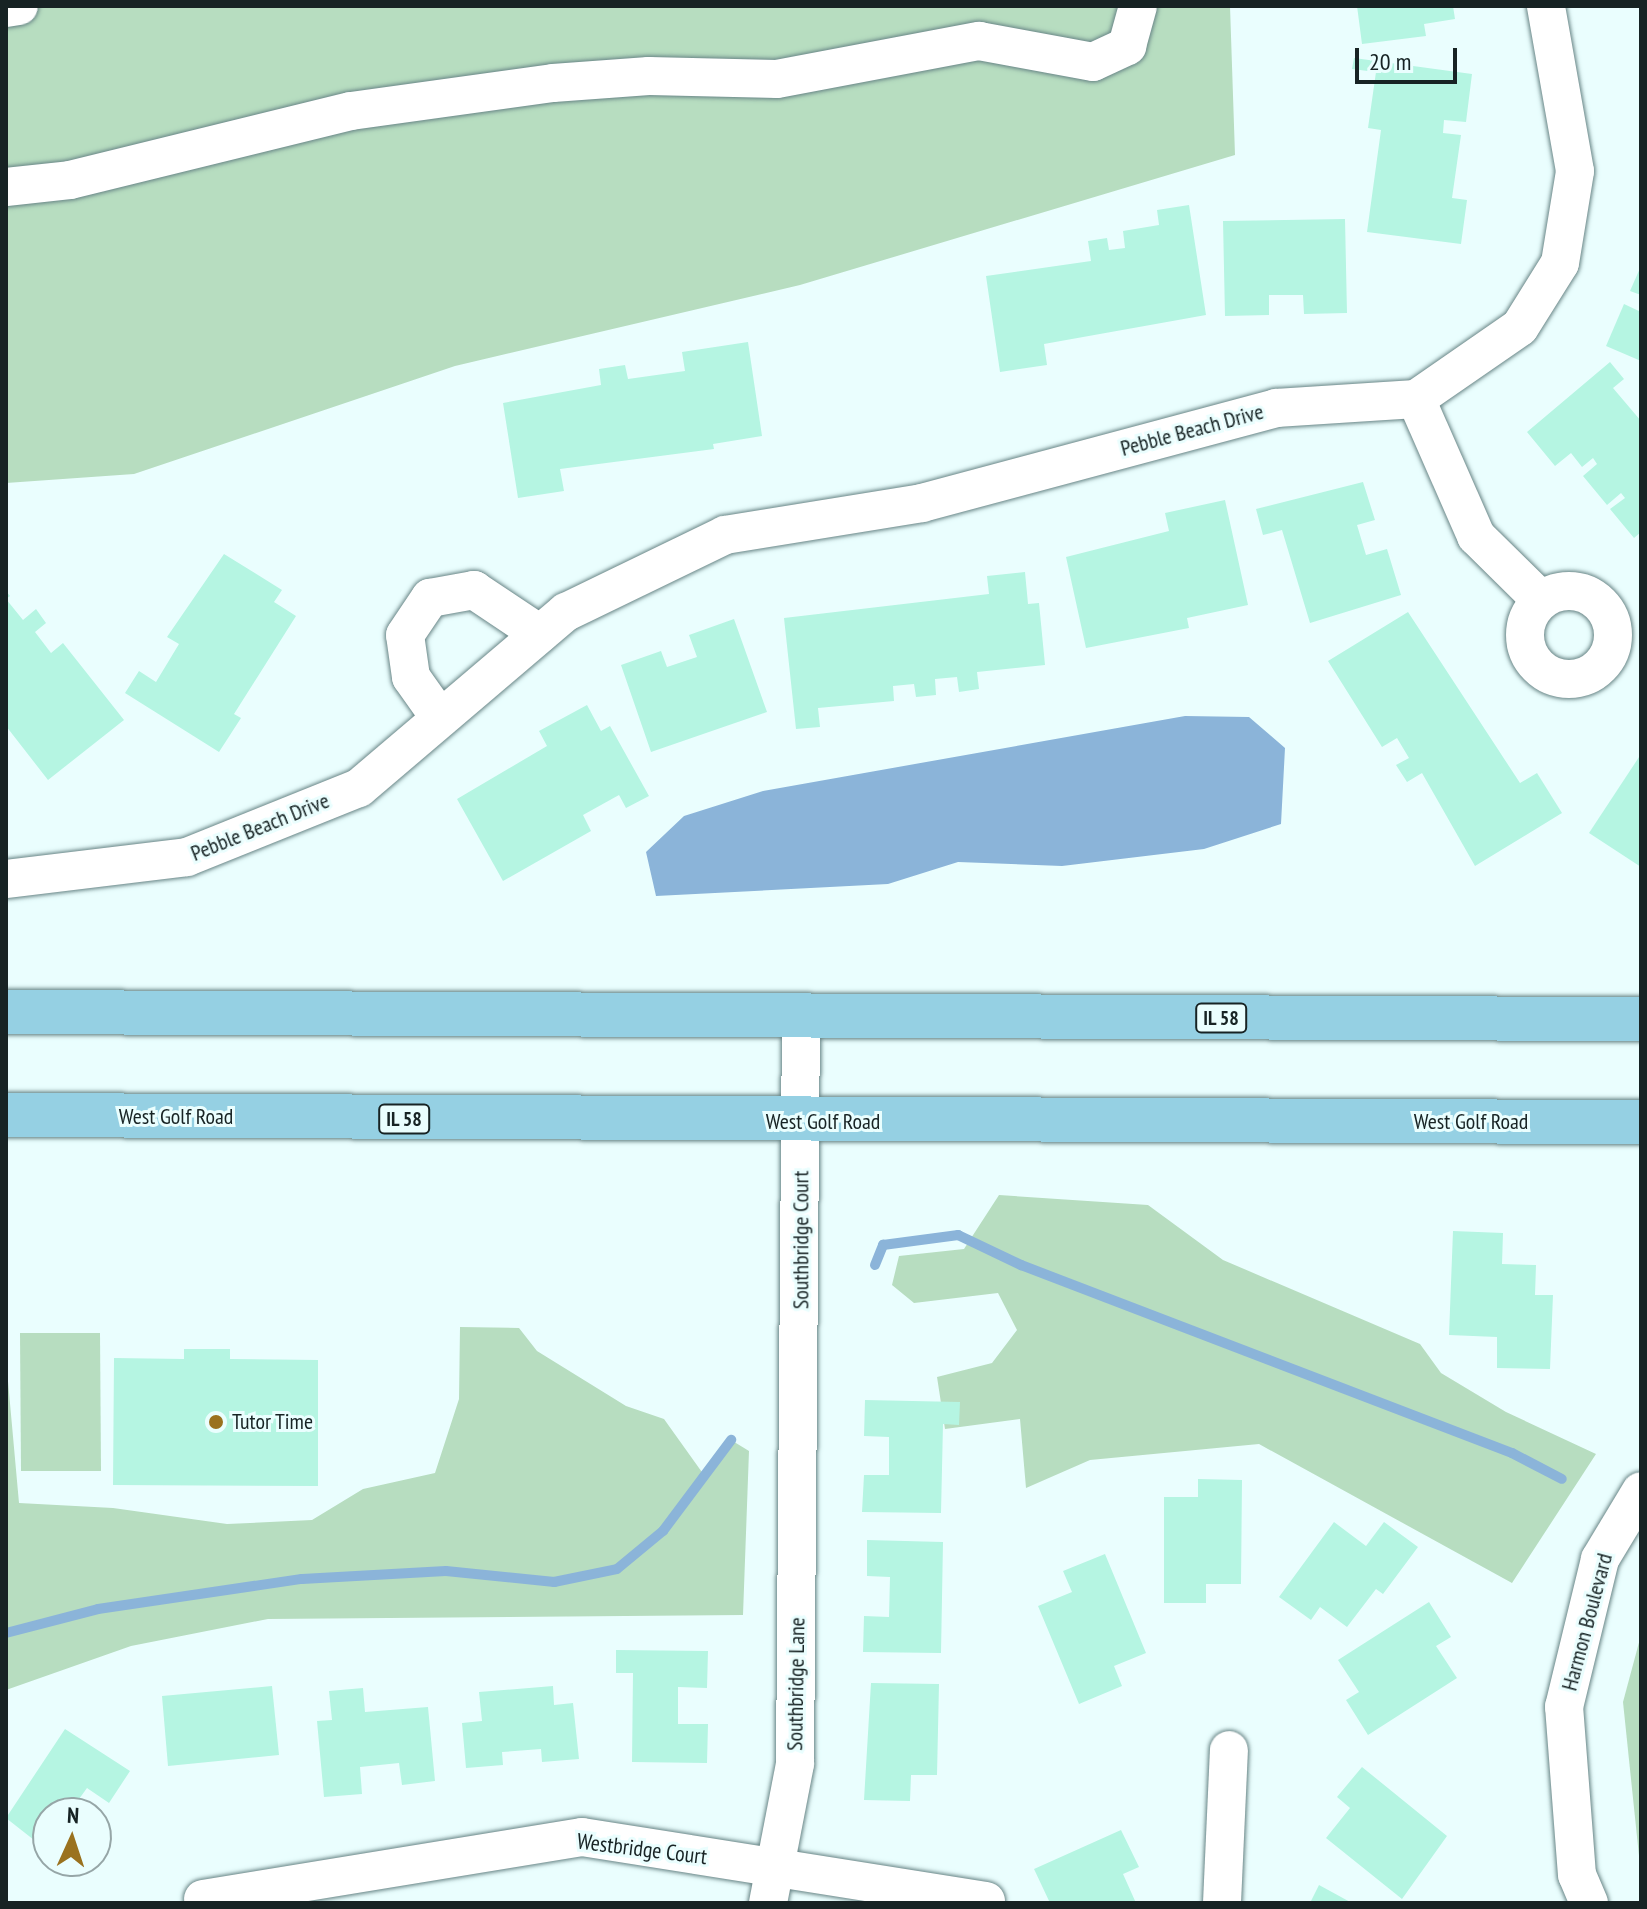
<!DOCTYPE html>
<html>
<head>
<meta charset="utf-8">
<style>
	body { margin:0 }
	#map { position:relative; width:1647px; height:1909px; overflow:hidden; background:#eafefe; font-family:"PT Sans Narrow",sans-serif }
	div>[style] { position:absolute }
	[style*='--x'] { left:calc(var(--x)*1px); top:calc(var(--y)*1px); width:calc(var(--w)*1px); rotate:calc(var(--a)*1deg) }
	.green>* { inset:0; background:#b7ddc0 }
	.water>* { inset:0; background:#8bb4d9 }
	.stream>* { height:10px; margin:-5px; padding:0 5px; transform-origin:5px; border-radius:5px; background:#8bb4d9 }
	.building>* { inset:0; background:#b5f5e2 }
	.roads { filter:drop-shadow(0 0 2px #688586) drop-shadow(0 0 2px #688586) }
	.minor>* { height:38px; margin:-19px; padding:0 19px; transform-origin:19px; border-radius:19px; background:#fff }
	.minor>.ring { margin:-19px; padding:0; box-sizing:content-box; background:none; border:38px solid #fff; border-radius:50% }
	.major>* { height:44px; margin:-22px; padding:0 22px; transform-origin:22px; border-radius:22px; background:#95d0e3 }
	.dots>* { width:22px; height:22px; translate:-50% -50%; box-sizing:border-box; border:4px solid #eafefe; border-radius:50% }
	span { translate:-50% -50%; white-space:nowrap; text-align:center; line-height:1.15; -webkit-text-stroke:6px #eafefe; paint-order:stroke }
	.shield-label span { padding:2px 6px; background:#eafefe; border:2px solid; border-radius:6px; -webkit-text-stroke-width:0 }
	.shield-label { font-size:20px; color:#172324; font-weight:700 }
	.street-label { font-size:22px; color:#172324 }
	.poi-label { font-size:22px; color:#172324 }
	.left { translate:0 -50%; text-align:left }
	.frame { position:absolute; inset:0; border:8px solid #172324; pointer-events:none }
	.north { position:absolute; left:32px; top:1797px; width:80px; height:80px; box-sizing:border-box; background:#eafefe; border:2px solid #96a6a7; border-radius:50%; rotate:3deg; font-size:22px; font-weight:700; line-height:32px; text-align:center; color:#172324 }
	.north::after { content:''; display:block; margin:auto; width:28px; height:36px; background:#9a721f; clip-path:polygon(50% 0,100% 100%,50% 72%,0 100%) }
	.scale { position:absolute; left:1355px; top:48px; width:102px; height:36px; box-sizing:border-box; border:4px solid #172324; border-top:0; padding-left:10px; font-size:24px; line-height:28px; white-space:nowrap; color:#172324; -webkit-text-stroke:6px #eafefe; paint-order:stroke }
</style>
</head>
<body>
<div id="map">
	<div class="green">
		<div style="clip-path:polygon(6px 6px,1230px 6px,1235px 155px,800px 285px,455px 366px,134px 474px,6px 483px)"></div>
		<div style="clip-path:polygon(999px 1195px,1148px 1205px,1223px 1260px,1420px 1344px,1441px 1373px,1506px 1412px,1596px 1454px,1512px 1583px,1259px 1444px,1090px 1460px,1026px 1488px,1020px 1419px,945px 1429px,937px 1377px,992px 1363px,1017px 1330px,998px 1293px,914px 1303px,892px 1285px,899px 1256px,964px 1249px)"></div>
		<div style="clip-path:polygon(460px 1327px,519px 1328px,537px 1351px,626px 1406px,664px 1419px,704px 1475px,731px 1440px,749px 1451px,743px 1615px,268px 1619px,131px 1646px,6px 1690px,6px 1359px,19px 1503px,113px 1508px,227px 1524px,312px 1520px,363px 1489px,435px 1473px,459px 1399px)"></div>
		<div style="clip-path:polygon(20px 1333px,100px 1333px,101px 1471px,21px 1471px)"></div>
		<div style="clip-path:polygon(1641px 1635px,1641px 1875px,1623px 1702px)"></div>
	</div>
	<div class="water">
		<div style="clip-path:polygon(1185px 716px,1249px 717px,1285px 748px,1281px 824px,1204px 849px,1062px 866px,958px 862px,888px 884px,656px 896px,646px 852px,684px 816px,763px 791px)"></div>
	</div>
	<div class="stream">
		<div style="--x:875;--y:1265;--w:22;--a:-68"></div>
		<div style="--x:883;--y:1245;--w:76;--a:-7.6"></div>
		<div style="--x:958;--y:1235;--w:70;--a:25.5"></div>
		<div style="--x:1021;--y:1265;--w:526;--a:20.95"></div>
		<div style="--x:1512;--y:1453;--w:56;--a:27.5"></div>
		<div style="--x:6;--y:1633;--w:95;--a:-14.6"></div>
		<div style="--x:98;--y:1609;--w:206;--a:-8.4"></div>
		<div style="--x:302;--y:1579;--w:144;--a:-3.2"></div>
		<div style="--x:446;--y:1571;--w:109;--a:5.8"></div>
		<div style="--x:554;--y:1582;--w:64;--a:-11.7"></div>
		<div style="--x:617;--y:1569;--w:60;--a:-39.6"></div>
		<div style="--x:663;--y:1531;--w:114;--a:-53.2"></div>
	</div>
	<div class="building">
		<div style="clip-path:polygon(1357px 6px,1453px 6px,1455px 19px,1424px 24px,1426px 36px,1362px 44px)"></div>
		<div style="clip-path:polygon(1354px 58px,1472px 74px,1466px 122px,1444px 120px,1443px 133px,1461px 135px,1452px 198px,1467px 200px,1461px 244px,1367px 232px,1381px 130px,1368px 128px,1376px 72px,1352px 69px)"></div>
		<div style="clip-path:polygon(1189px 205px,1206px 315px,1044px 344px,1047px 365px,1000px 372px,986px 276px,1091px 261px,1088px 241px,1107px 238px,1109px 250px,1125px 248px,1123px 231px,1159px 225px,1157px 210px)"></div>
		<div style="clip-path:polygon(1345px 219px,1347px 313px,1304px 314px,1303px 295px,1269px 295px,1269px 315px,1225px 316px,1223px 221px)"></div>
		<div style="clip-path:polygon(1641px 266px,1641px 295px,1630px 291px)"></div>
		<div style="clip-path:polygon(1624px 304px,1641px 312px,1641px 361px,1606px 346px)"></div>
		<div style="clip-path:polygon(748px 342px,762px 436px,713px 444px,714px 449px,560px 469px,564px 491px,518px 498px,503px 403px,601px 385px,599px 369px,625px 365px,628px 379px,685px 371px,682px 352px)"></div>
		<div style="clip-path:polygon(1610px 362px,1624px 379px,1613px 388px,1641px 421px,1641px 532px,1634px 538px,1610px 509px,1625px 498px,1621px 493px,1607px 505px,1583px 476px,1597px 464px,1593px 458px,1582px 467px,1571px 453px,1555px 466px,1527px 432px)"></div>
		<div style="clip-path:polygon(1363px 482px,1375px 520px,1357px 525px,1366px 555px,1387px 549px,1401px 595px,1310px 623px,1282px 530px,1263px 535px,1256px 509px)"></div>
		<div style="clip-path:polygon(1225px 500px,1248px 605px,1187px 618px,1189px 628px,1086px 648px,1066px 557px,1169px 531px,1165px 513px)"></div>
		<div style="clip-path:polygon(224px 554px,282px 590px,274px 602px,296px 616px,234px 714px,241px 718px,219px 752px,125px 693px,139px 671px,156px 682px,179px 644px,167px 637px)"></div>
		<div style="clip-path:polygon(1025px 572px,1028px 604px,1039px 603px,1045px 665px,977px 672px,979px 689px,959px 692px,957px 677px,935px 679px,936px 695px,916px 697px,914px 684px,893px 686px,894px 701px,818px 708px,820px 727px,796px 729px,784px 618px,989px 594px,987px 576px)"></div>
		<div style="clip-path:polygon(6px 591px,10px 596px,6px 599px,23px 620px,36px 609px,46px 623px,35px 632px,51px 653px,63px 643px,124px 720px,48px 780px,6px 726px)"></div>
		<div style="clip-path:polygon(1408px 612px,1520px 783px,1537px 773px,1562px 813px,1475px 866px,1422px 773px,1407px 782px,1396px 765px,1409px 758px,1397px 738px,1382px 747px,1328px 661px)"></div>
		<div style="clip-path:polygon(734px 619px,767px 712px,651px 752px,621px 665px,661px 651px,667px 667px,697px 657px,689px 635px)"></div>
		<div style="clip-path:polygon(587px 705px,601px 731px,610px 726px,649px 796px,626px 808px,619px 795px,583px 815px,591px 831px,503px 881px,457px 799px,547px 746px,539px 731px)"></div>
		<div style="clip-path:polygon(1641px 754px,1641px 867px,1589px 833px)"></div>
		<div style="clip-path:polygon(1453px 1231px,1503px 1233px,1502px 1264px,1536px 1265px,1535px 1295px,1553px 1295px,1550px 1369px,1497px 1368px,1497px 1337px,1449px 1335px)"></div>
		<div style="clip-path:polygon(184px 1349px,230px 1349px,230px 1359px,318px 1360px,318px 1486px,113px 1485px,114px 1358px,184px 1359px)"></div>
		<div style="clip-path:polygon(865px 1400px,960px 1402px,959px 1425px,943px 1424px,941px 1513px,862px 1512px,864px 1475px,889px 1475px,889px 1437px,864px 1436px)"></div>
		<div style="clip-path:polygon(1198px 1479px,1242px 1480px,1241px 1584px,1206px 1584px,1206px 1603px,1164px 1603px,1164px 1497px,1198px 1497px)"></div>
		<div style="clip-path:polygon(1334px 1522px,1366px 1546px,1384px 1522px,1418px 1547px,1383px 1594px,1376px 1589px,1347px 1627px,1320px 1607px,1311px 1620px,1279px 1597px)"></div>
		<div style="clip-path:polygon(867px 1540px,943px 1542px,941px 1653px,863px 1652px,864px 1616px,889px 1617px,890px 1577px,867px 1576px)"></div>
		<div style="clip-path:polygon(1105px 1554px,1146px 1653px,1114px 1666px,1122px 1686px,1079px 1704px,1038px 1606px,1072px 1592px,1063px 1571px)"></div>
		<div style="clip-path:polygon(1429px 1602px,1451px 1637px,1436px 1646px,1457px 1678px,1368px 1735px,1346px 1700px,1359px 1692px,1338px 1660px)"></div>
		<div style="clip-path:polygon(616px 1650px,708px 1651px,707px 1688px,678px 1687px,678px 1724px,708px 1724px,707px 1763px,632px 1762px,633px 1673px,616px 1673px)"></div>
		<div style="clip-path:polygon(871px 1683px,939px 1684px,937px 1775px,911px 1775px,910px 1801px,864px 1800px)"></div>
		<div style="clip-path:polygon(272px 1686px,279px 1755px,168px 1766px,162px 1696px)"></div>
		<div style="clip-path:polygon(553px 1686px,554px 1705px,573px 1703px,579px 1759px,542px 1762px,541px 1749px,502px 1752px,503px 1765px,466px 1768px,462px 1723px,482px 1721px,479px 1692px)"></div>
		<div style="clip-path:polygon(363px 1688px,365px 1712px,428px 1707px,435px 1781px,402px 1785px,399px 1763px,360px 1767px,362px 1794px,324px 1797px,317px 1721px,332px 1720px,329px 1691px)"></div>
		<div style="clip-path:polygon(65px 1729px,130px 1771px,109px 1803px,87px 1788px,69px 1813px,48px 1813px,48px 1851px,6px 1818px)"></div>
		<div style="clip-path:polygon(1362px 1767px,1447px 1836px,1402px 1899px,1326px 1838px,1350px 1808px,1337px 1797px)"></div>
		<div style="clip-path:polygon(1121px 1830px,1139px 1867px,1123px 1874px,1136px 1903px,1050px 1903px,1034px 1869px)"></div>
		<div style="clip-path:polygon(1319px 1885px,1352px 1903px,1310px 1903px)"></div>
	</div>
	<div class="roads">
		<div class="minor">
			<div style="--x:6;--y:8;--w:13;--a:-9"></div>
			<div style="--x:6;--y:187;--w:64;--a:-6.2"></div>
			<div style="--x:70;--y:180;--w:289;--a:-13.8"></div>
			<div style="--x:351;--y:111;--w:204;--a:-7.9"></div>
			<div style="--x:553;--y:83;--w:96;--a:-4.2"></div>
			<div style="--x:649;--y:76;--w:128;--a:1.3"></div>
			<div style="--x:777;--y:79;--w:206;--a:-10.7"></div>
			<div style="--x:979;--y:41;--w:116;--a:10.4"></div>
			<div style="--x:1093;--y:62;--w:38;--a:-25"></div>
			<div style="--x:1127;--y:46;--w:41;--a:-74.6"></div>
			<div style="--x:1416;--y:399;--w:150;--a:66.3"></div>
			<div style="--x:1476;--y:536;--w:91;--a:44.6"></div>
			<div class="ring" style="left:1525px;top:591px;width:50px;height:50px"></div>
			<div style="--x:440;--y:718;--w:50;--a:-125.3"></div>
			<div style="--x:411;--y:677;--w:42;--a:-98.1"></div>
			<div style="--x:405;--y:635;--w:45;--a:-56"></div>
			<div style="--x:430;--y:598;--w:45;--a:-10.3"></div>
			<div style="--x:474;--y:590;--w:79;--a:33.7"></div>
			<div style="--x:6;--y:879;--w:182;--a:-6.9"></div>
			<div style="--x:187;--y:857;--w:185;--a:-21.9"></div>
			<div style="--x:359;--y:788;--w:272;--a:-40.4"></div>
			<div style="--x:566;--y:612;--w:177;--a:-25.8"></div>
			<div style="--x:725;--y:535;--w:200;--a:-9.2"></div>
			<div style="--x:922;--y:503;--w:367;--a:-15"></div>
			<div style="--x:1276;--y:408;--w:140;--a:-3.7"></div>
			<div style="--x:1416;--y:399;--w:126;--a:-34.7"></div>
			<div style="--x:1520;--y:327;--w:75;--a:-58"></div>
			<div style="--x:1560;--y:263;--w:93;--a:-80.7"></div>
			<div style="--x:1575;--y:171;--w:168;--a:-100"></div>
			<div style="--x:203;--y:1899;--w:384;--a:-9.3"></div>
			<div style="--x:582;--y:1837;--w:409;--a:9"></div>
			<div style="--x:768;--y:1903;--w:142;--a:-79"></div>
			<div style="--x:795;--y:1764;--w:747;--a:-89.54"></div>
			<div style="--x:1222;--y:1903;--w:153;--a:-87.4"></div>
			<div style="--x:1589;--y:1903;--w:30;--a:-113"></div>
			<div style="--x:1577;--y:1875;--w:169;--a:-94.4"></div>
			<div style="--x:1564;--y:1707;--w:152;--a:-76.3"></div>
			<div style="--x:1600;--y:1559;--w:79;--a:-58.9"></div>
		</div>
		<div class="major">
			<div style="--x:6;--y:1012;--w:1635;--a:0.25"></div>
			<div style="--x:6;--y:1115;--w:1635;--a:0.25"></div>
		</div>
	</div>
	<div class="dots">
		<div style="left:216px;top:1422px;background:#9a721f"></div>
	</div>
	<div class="shield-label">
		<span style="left:1221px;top:1018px">IL 58</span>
		<span style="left:404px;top:1119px">IL 58</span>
	</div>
	<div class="street-label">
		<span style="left:1192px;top:430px;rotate:-15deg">Pebble Beach Drive</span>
		<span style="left:260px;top:827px;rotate:-22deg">Pebble Beach Drive</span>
		<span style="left:176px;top:1117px">West Golf Road</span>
		<span style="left:823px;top:1122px">West Golf Road</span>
		<span style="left:1471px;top:1122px">West Golf Road</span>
		<span style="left:801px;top:1240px;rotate:-90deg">Southbridge Court</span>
		<span style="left:1587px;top:1622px;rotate:-75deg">Harmon Boulevard</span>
		<span style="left:796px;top:1684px;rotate:-89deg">Southbridge Lane</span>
		<span style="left:642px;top:1849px;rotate:7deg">Westbridge Court</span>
	</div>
	<div class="poi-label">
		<span class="left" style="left:232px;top:1422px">Tutor Time</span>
	</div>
	<div class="frame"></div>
	<div class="north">N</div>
	<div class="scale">20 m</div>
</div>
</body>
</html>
